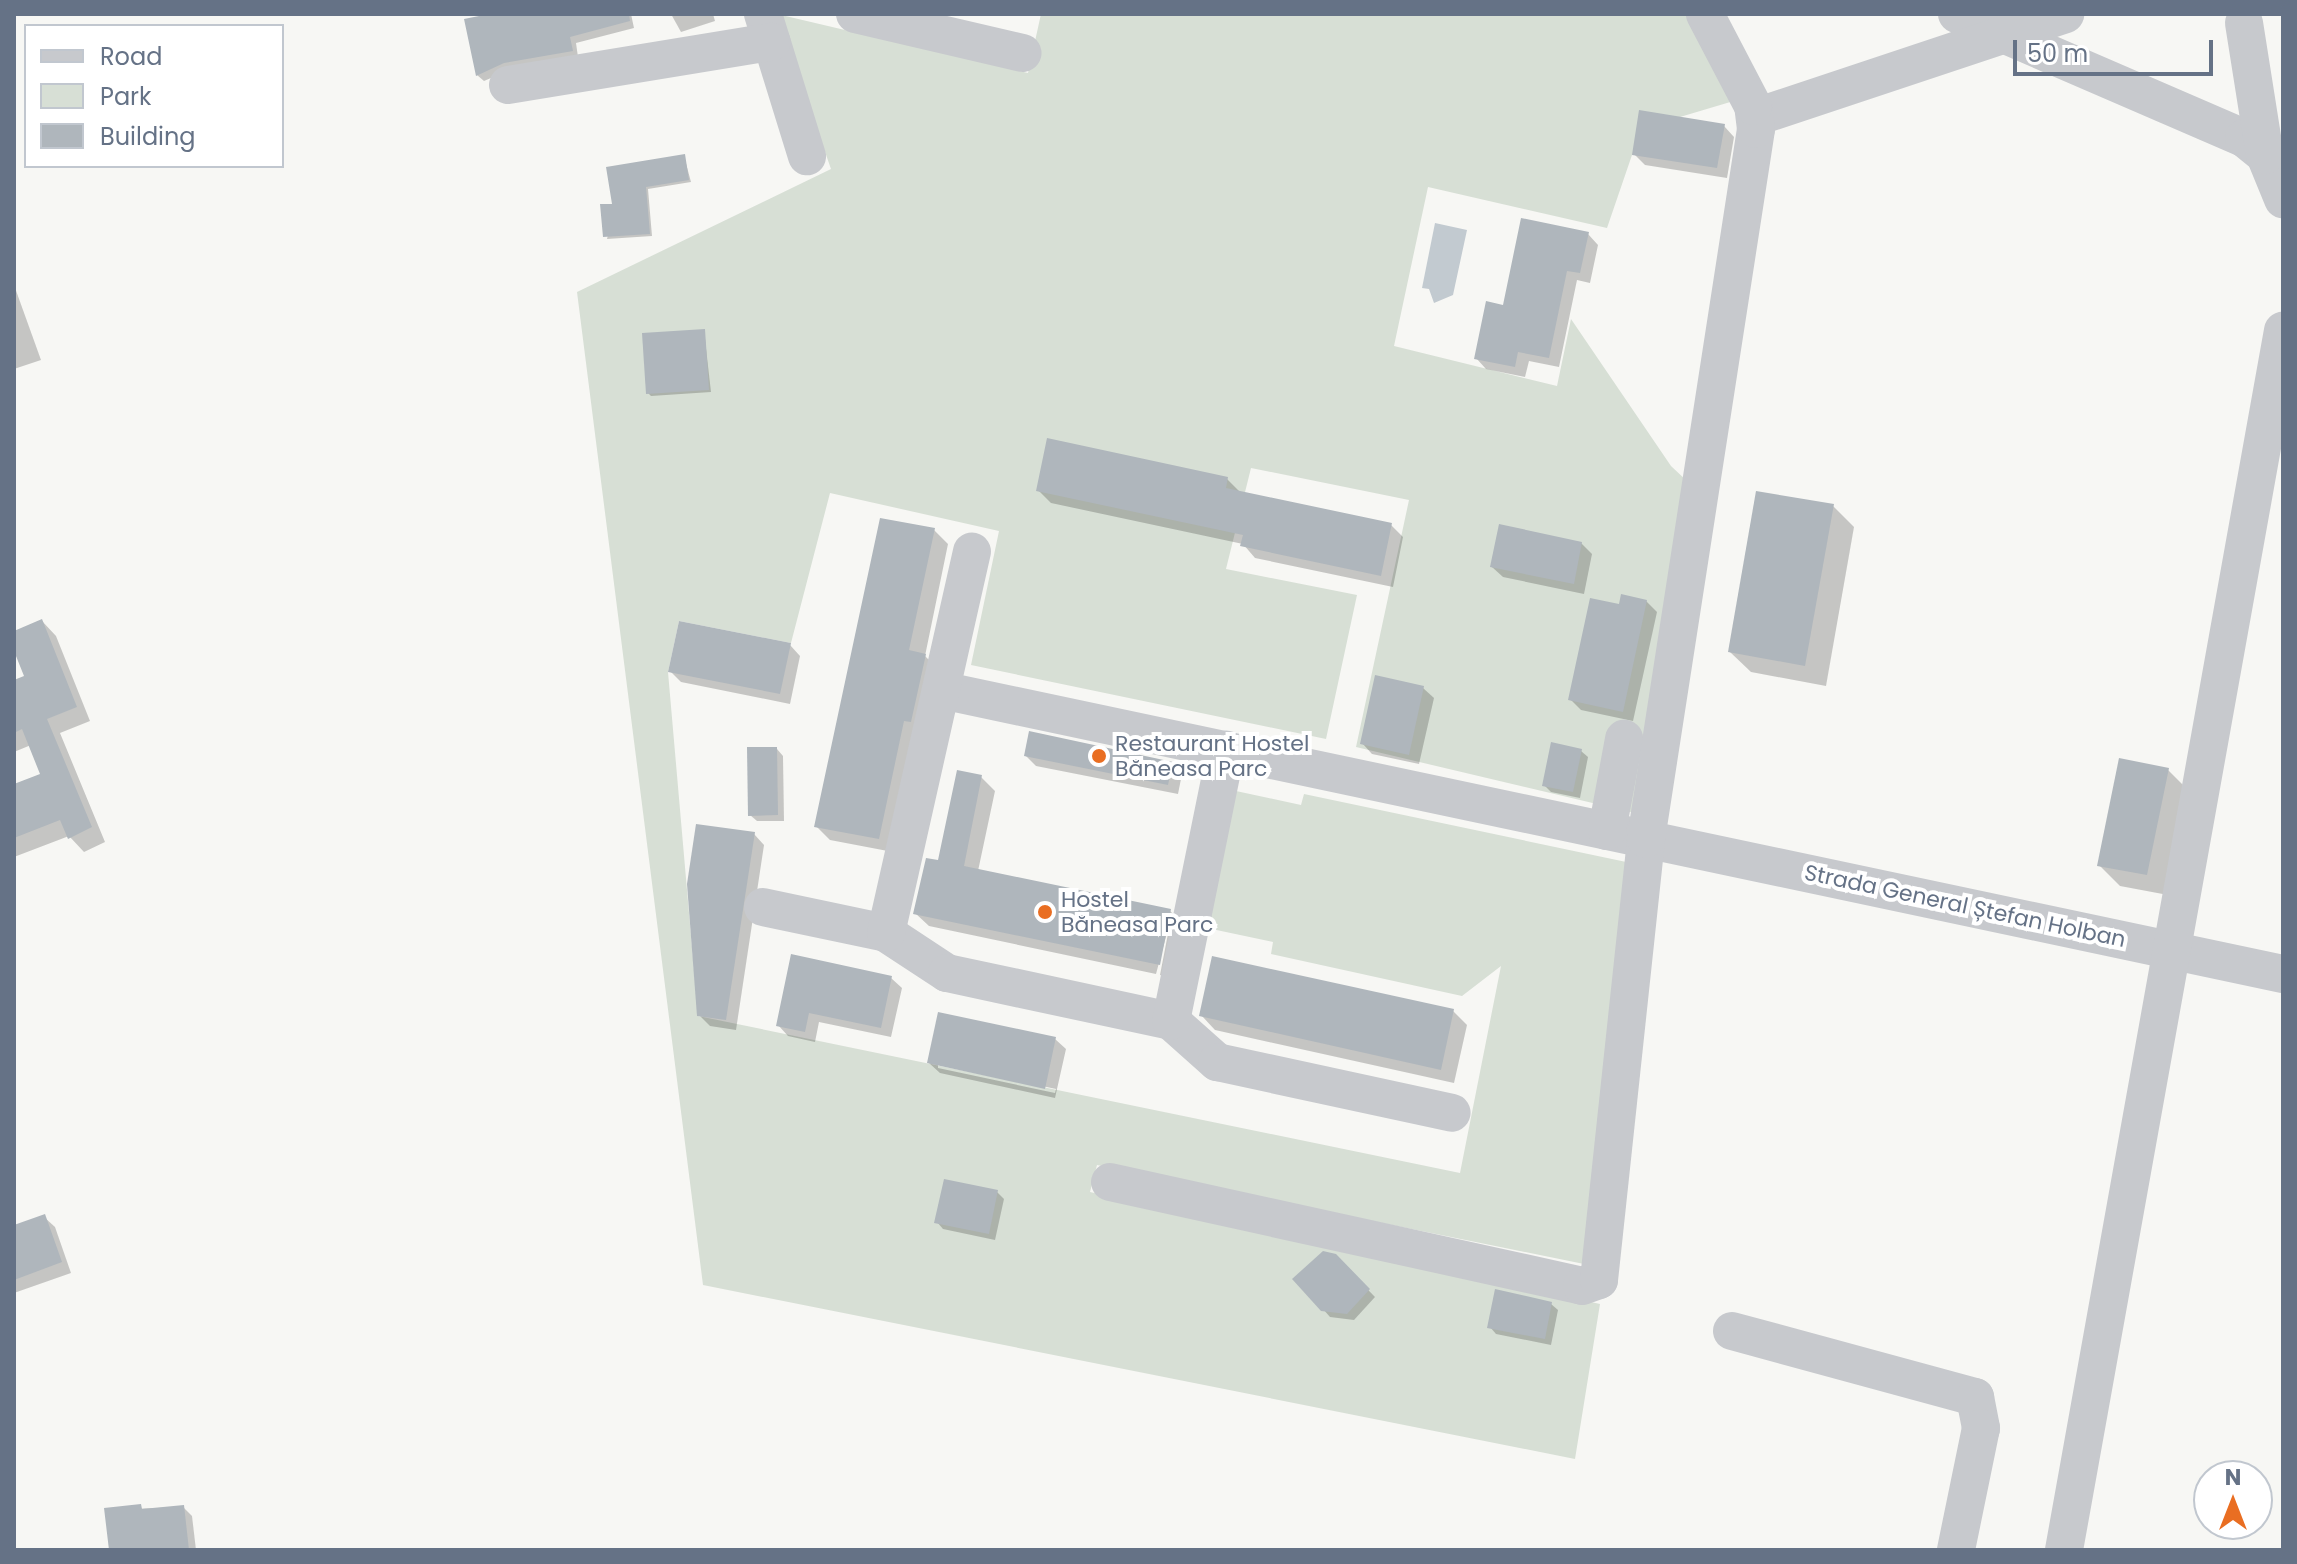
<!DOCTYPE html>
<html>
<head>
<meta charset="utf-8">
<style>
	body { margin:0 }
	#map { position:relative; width:2297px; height:1564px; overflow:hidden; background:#f7f7f4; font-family:Poppins,sans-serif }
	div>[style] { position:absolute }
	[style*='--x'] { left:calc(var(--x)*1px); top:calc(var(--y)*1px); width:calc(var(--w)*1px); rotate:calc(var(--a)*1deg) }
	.green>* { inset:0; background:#d7dfd5 }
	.water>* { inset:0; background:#c2cad0 }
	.shadow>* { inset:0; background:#0003 }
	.building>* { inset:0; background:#afb6bc }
	.minor>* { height:38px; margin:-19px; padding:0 19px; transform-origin:19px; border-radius:19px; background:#c7c9cd }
	.dots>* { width:22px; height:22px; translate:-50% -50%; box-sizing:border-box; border:4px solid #fff; border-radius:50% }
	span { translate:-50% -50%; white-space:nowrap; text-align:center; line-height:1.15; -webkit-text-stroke:8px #fff; paint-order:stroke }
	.poi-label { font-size:22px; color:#657286 }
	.left { translate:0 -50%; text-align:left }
	.street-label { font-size:22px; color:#657286 }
	.frame { position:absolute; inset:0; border:16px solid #657286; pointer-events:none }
	.legend { position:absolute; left:24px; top:24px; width:260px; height:144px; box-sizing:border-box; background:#fff; border:2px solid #c1c7cf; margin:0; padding:10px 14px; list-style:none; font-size:24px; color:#657286 }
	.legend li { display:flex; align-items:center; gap:16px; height:40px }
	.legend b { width:40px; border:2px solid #c1c7cf }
	.north { position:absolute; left:2193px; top:1460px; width:80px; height:80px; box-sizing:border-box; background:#fff; border:2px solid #c1c7cf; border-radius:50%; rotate:0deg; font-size:22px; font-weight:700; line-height:32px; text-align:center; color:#657286 }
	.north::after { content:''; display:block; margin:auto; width:28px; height:36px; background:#e96e22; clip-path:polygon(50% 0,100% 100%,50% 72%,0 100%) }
	.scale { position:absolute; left:2013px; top:40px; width:200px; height:36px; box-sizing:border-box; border:4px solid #657286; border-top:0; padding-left:10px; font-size:24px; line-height:28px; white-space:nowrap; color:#657286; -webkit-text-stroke:6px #fff; paint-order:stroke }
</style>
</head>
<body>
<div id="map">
	<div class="green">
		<div style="clip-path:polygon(777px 14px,1028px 73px,1041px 14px,1693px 14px,1737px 100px,1680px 117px,1632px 155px,1607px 228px,1428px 187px,1394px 346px,1557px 386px,1571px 319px,1671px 466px,1688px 482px,1639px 814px,1356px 747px,1409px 500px,1251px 468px,1226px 569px,1357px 595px,1326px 739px,971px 665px,999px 531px,830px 493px,791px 643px,679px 621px,668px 672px,698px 1016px,1460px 1173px,1501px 966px,1462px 996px,1271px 954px,1273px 942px,1207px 928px,1236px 791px,1301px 805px,1304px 794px,1631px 863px,1584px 1264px,1097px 1165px,1090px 1192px,1600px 1304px,1575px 1459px,703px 1285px,577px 292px,831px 169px)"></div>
	</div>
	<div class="water">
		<div style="clip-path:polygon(1435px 223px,1467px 230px,1453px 295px,1434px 303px,1429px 289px,1422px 288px)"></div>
	</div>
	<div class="shadow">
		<div style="clip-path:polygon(492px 14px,631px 14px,634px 28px,576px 43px,578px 57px,512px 69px,484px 81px,477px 75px)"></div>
		<div style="clip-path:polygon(671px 14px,713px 14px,715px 21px,681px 32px)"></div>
		<div style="clip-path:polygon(1724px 126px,1734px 137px,1727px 178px,1645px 165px,1634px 154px)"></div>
		<div style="clip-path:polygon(684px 156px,691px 182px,648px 189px,652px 236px,607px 239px,615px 205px)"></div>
		<div style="clip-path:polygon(1588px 234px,1598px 245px,1590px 283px,1577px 280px,1559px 367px,1529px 361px,1525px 377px,1486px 369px,1476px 358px,1505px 307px)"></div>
		<div style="clip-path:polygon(14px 285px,41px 360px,14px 369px)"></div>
		<div style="clip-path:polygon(704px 331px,711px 392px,651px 396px,648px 393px)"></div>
		<div style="clip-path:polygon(1227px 479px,1240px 492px,1391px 525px,1403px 537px,1393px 587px,1255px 558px,1243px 544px,1051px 503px,1038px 490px)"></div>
		<div style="clip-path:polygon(1833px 506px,1854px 527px,1826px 686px,1751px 672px,1730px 652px)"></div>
		<div style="clip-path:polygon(934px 530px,948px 544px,925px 656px,939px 670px,893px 852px,830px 840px,816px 826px)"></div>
		<div style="clip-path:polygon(1581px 543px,1592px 554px,1584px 594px,1503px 577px,1492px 567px)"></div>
		<div style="clip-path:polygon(1646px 601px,1657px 612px,1633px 721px,1581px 710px,1570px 699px,1620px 606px)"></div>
		<div style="clip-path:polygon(42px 621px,56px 636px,90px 721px,60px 733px,105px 842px,84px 852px,69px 836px,14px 857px,14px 786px,43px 775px,31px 745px,14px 752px,14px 682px,26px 677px,14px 633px)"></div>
		<div style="clip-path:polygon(790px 645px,800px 656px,790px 704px,681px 682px,670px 671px)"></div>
		<div style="clip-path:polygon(1423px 688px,1434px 698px,1419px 764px,1372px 754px,1362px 743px)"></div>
		<div style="clip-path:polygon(777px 749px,783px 756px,784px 821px,757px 821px,750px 815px)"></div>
		<div style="clip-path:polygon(1581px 751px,1588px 757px,1580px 798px,1551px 792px,1544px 785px)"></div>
		<div style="clip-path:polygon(1026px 756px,1172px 763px,1182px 774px,1178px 794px,1036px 766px)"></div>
		<div style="clip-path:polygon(2168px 770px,2189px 791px,2168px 895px,2120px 886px,2099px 865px)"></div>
		<div style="clip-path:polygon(981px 777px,995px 791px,978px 871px,1170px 911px,1184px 924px,1173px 978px,1160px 975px,1171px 918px,1156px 974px,929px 926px,915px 913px)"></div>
		<div style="clip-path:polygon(754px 834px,764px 845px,736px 1030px,710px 1026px,699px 1015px)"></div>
		<div style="clip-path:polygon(891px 978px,902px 988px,891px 1037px,819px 1022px,815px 1042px,788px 1036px,778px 1025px)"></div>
		<div style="clip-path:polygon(1453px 1011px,1467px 1025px,1454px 1083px,1215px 1030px,1201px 1015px)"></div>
		<div style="clip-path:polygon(evenodd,1055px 1039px,1066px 1049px,1055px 1098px,940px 1073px,929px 1063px,1055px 1039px,938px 1064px,1056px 1089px,1055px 1093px,938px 1068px,938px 1064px)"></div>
		<div style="clip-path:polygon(997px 1192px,1004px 1199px,995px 1240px,943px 1229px,937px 1222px)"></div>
		<div style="clip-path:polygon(44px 1217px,55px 1227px,71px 1273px,14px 1293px,14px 1227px)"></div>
		<div style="clip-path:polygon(1335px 1256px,1375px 1297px,1354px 1320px,1330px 1317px,1323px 1309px)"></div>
		<div style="clip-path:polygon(1551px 1304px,1558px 1310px,1551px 1345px,1496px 1334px,1490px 1327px)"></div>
		<div style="clip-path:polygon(183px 1507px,192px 1516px,196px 1550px,111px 1550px,106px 1510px)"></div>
	</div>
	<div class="building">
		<div style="clip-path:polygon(489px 14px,629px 14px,630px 21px,570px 37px,573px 51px,504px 63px,476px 76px,464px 19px)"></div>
		<div style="clip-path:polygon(1639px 110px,1725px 124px,1717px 168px,1632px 155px)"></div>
		<div style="clip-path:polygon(685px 154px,689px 180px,646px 187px,650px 234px,603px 237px,600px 204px,612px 204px,606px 167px)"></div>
		<div style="clip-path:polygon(1521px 218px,1589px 232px,1580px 273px,1567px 271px,1549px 358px,1518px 352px,1515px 367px,1474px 359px,1486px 301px,1503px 305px)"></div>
		<div style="clip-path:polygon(705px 329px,709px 390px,646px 394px,642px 333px)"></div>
		<div style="clip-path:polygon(1047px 438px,1228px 477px,1226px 488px,1392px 523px,1381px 576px,1240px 546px,1243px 535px,1036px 491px)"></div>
		<div style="clip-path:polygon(1756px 491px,1834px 504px,1805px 666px,1728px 652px)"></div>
		<div style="clip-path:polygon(880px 518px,935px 528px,909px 650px,926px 654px,911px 722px,904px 721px,879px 839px,814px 827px)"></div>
		<div style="clip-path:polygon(1499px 524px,1582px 542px,1574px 584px,1490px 567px)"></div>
		<div style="clip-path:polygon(1621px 594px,1647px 600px,1623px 712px,1568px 700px,1590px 598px,1619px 604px)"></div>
		<div style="clip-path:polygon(42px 619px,77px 707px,47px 719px,92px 827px,68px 839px,60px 820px,14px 838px,14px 784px,40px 774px,22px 729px,14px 733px,14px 680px,24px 676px,14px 651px,14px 631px)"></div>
		<div style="clip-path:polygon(679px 621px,791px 643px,780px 694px,668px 672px)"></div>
		<div style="clip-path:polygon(1375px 675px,1424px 686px,1409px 755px,1360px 744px)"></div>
		<div style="clip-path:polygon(1029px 731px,1173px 762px,1168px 785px,1024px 756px)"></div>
		<div style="clip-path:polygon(1551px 742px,1582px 749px,1573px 792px,1542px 786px)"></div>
		<div style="clip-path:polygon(747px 747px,777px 747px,778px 815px,748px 816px)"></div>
		<div style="clip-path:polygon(2119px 758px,2169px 768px,2147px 875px,2097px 866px)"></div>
		<div style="clip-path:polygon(957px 770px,982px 775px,964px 866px,1171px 909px,1160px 965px,913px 914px,926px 858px,938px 860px)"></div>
		<div style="clip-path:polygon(696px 824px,755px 832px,726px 1020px,697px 1016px,687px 884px)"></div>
		<div style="clip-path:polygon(791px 954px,892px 976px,881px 1028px,809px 1013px,805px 1032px,776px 1026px)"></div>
		<div style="clip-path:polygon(1212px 956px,1454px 1009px,1441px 1070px,1199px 1016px)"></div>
		<div style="clip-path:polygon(938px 1012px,1056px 1037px,1045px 1089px,927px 1063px)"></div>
		<div style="clip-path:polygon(944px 1179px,998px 1190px,989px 1234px,934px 1223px)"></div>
		<div style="clip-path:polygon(45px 1214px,62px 1262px,14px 1280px,14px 1225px)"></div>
		<div style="clip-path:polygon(1323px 1251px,1336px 1254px,1370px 1289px,1347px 1314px,1321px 1311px,1292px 1279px)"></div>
		<div style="clip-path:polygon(1495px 1289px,1552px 1302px,1545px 1339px,1487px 1328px)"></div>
		<div style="clip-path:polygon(141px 1504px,142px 1509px,184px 1505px,189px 1550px,109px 1550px,104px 1508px)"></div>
	</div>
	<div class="minor">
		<div style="--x:763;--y:14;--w:149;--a:72.8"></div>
		<div style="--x:855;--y:14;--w:172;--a:13.1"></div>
		<div style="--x:1957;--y:14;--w:313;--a:23.4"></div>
		<div style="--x:2244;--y:138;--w:27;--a:39"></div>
		<div style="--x:2265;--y:155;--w:48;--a:67.8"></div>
		<div style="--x:2244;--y:23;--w:134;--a:81"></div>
		<div style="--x:508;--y:85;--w:267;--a:-9.3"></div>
		<div style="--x:1756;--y:117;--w:326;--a:-18.4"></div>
		<div style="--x:941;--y:690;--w:1372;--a:11.95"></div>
		<div style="--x:1607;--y:831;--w:94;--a:-79.5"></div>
		<div style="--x:763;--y:907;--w:126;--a:11.9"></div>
		<div style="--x:886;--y:933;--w:73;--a:33.3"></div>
		<div style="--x:947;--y:973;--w:229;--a:12.1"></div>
		<div style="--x:1171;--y:1021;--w:62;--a:41.7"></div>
		<div style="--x:1217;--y:1062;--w:240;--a:12.2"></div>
		<div style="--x:886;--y:933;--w:391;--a:-77.3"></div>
		<div style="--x:1171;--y:1021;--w:277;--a:-78.5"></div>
		<div style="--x:1110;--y:1182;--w:483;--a:12.4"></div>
		<div style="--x:1582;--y:1286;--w:18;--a:-19"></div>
		<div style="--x:1599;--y:1280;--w:443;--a:-83.9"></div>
		<div style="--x:1646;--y:839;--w:718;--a:-81.19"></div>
		<div style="--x:1756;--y:129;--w:23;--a:-97"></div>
		<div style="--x:1753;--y:106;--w:104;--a:-117.6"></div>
		<div style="--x:1732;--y:1331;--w:252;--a:15.2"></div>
		<div style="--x:1975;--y:1397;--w:32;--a:79"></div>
		<div style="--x:1981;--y:1428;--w:125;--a:101.6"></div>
		<div style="--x:2064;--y:1550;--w:1239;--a:-79.82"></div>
	</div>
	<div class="dots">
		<div style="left:1099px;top:756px;background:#e96e22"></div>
		<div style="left:1045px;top:912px;background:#e96e22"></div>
	</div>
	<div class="poi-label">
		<span class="left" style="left:1115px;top:756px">Restaurant Hostel<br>Băneasa Parc</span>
		<span class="left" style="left:1061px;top:912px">Hostel<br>Băneasa Parc</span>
	</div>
	<div class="street-label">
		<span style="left:1965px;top:906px;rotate:12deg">Strada General Ștefan Holban</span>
	</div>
	<div class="frame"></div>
	<ul class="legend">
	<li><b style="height:10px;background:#c7c9cd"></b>Road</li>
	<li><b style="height:22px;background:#d7dfd5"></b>Park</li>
	<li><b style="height:22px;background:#afb6bc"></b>Building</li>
	</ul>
	<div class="north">N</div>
	<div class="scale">50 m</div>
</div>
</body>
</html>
